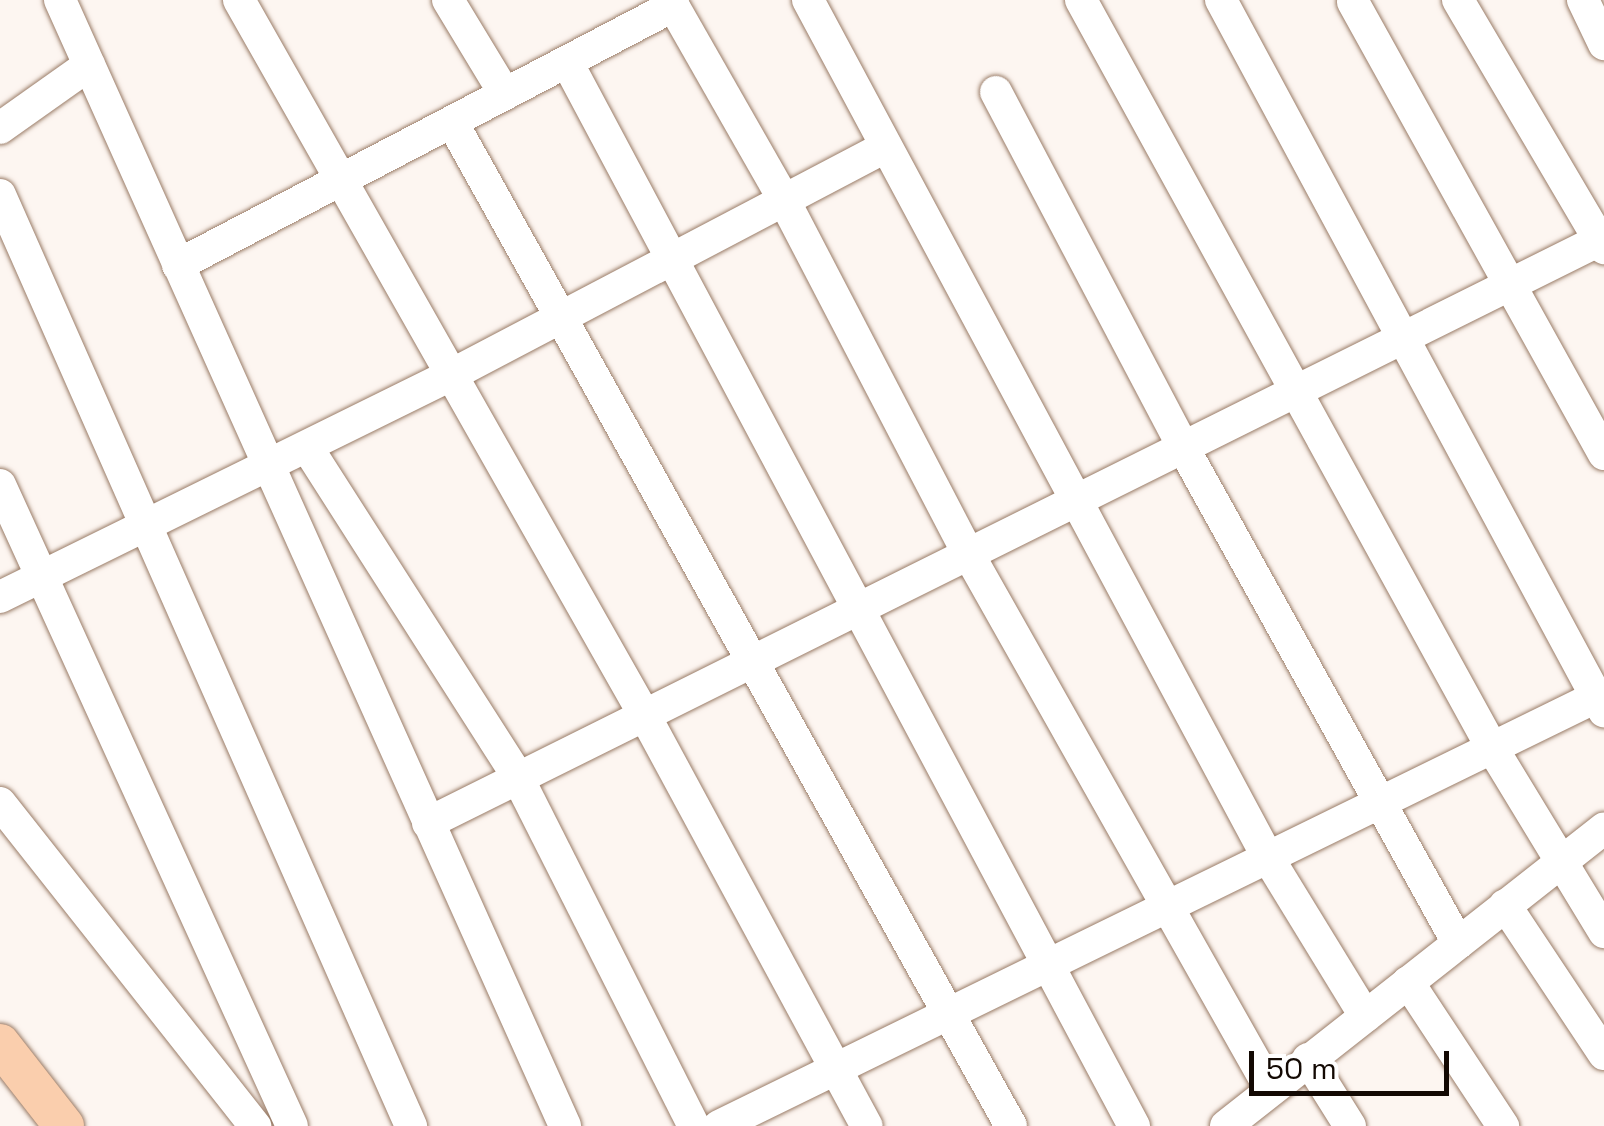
<!DOCTYPE html>
<html>
<head>
<meta charset="utf-8">
<style>
	body { margin:0 }
	#map { position:relative; width:1604px; height:1126px; overflow:hidden; background:#fdf6f1; font-family:"Space Grotesk",sans-serif }
	div>[style] { position:absolute }
	[style*='--x'] { left:calc(var(--x)*1px); top:calc(var(--y)*1px); width:calc(var(--w)*1px); rotate:calc(var(--a)*1deg) }
	.roads { filter:drop-shadow(0 0 2px #9a7c67) drop-shadow(0 0 2px #9a7c67) }
	.minor>* { height:32px; margin:-16px; padding:0 16px; transform-origin:16px; border-radius:16px; background:#fff }
	.major>* { height:40px; margin:-20px; padding:0 20px; transform-origin:20px; border-radius:20px; background:#facead }
	span { translate:-50% -50%; white-space:nowrap; text-align:center; line-height:1.15; -webkit-text-stroke:9px #fff; paint-order:stroke }
	.scale { position:absolute; left:1249px; top:1051px; width:200px; height:45px; box-sizing:border-box; border:5px solid #130903; border-top:0; padding-left:12px; font-size:30px; line-height:35px; white-space:nowrap; color:#130903; -webkit-text-stroke:8px #fff; paint-order:stroke }
</style>
</head>
<body>
<div id="map">
	<div class="roads">
		<div class="minor">
			<div style="--x:60;--y:0;--w:1234;--a:65.84"></div>
			<div style="--x:239;--y:0;--w:823;--a:60.45"></div>
			<div style="--x:645;--y:716;--w:466;--a:61.6"></div>
			<div style="--x:448;--y:0;--w:110;--a:58.8"></div>
			<div style="--x:670;--y:0;--w:232;--a:60.3"></div>
			<div style="--x:785;--y:202;--w:398;--a:62.5"></div>
			<div style="--x:969;--y:555;--w:612;--a:60.55"></div>
			<div style="--x:808;--y:0;--w:971;--a:61.8"></div>
			<div style="--x:1267;--y:856;--w:188;--a:58.5"></div>
			<div style="--x:1081;--y:0;--w:851;--a:61.21"></div>
			<div style="--x:1491;--y:746;--w:218;--a:58.7"></div>
			<div style="--x:1221;--y:0;--w:808;--a:61.69"></div>
			<div style="--x:1458;--y:0;--w:288;--a:59.5"></div>
			<div style="--x:1583;--y:0;--w:49;--a:64.5"></div>
			<div style="--x:1353;--y:2;--w:517;--a:60.96"></div>
			<div style="--x:567;--y:62;--w:1206;--a:61.95"></div>
			<div style="--x:996;--y:92;--w:403;--a:62.2"></div>
			<div style="--x:1184;--y:449;--w:565;--a:60.98"></div>
			<div style="--x:452;--y:122;--w:1149;--a:60.89"></div>
			<div style="--x:0;--y:128;--w:109;--a:-35.3"></div>
			<div style="--x:0;--y:195;--w:1018;--a:66.18"></div>
			<div style="--x:178;--y:265;--w:559;--a:-27.62"></div>
			<div style="--x:307;--y:447;--w:386;--a:57.4"></div>
			<div style="--x:515;--y:772;--w:397;--a:63.2"></div>
			<div style="--x:0;--y:485;--w:704;--a:65.51"></div>
			<div style="--x:0;--y:597;--w:505;--a:-26.21"></div>
			<div style="--x:453;--y:374;--w:489;--a:-27.7"></div>
			<div style="--x:0;--y:803;--w:412;--a:51.7"></div>
			<div style="--x:428;--y:823;--w:1313;--a:-26.45"></div>
			<div style="--x:1505;--y:905;--w:179;--a:56.4"></div>
			<div style="--x:1408;--y:982;--w:173;--a:56.6"></div>
			<div style="--x:1308;--y:1059;--w:79;--a:57.9"></div>
			<div style="--x:719;--y:1126;--w:976;--a:-26.07"></div>
			<div style="--x:1226;--y:1126;--w:481;--a:-38.2"></div>
		</div>
		<div class="major">
			<div style="--x:0;--y:1044;--w:104;--a:52"></div>
		</div>
	</div>
	<div class="scale">50 m</div>
</div>
</body>
</html>
